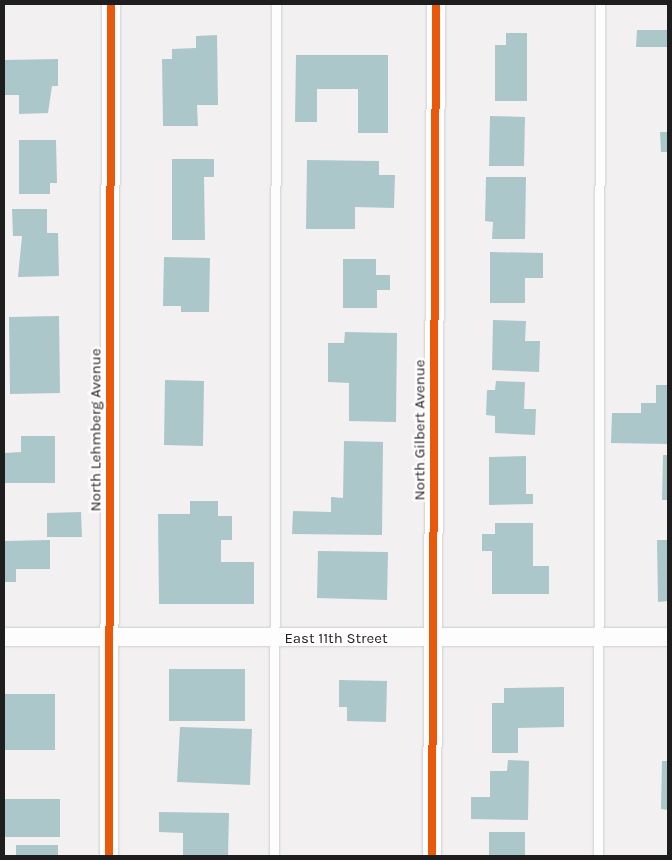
<!DOCTYPE html>
<html>
<head>
<meta charset="utf-8">
<style>
	body { margin:0 }
	#map { position:relative; width:672px; height:860px; overflow:hidden; background:#f2f0f1; font-family:Karla,sans-serif }
	div>[style] { position:absolute }
	[style*='--x'] { left:calc(var(--x)*1px); top:calc(var(--y)*1px); width:calc(var(--w)*1px); rotate:calc(var(--a)*1deg) }
	.building>* { inset:0; background:#acc7c9 }
	.roads { filter:drop-shadow(0 0 1px #cfcdce) drop-shadow(0 0 1px #cfcdce) }
	.service>* { height:9px; margin:-4.5px; padding:0 4.5px; transform-origin:4.5px; border-radius:4.5px; background:#fdfdfd }
	.minor>* { height:18px; margin:-9px; padding:0 9px; transform-origin:9px; border-radius:9px; background:#fdfdfd }
	.cycleway>* { height:8px; margin:-4px; padding:0 4px; transform-origin:4px; border-radius:4px; background:#e8590c }
	span { translate:-50% -50%; white-space:nowrap; text-align:center; line-height:1.15; -webkit-text-stroke:5px #fffdfe; paint-order:stroke }
	.street-label { font-size:15px; color:#1f1e1e }
	.frame { position:absolute; inset:0; border:5px solid #1f1e1e; pointer-events:none }
</style>
</head>
<body>
<div id="map">
	<div class="building">
		<div style="clip-path:polygon(637px 30px,668px 30px,668px 47px,636px 47px)"></div>
		<div style="clip-path:polygon(506px 33px,527px 33px,527px 101px,495px 101px,495px 45px,506px 45px)"></div>
		<div style="clip-path:polygon(217px 35px,218px 105px,197px 105px,198px 126px,163px 126px,162px 59px,172px 59px,172px 49px,196px 48px,196px 36px)"></div>
		<div style="clip-path:polygon(296px 55px,388px 55px,388px 133px,358px 133px,358px 89px,317px 89px,317px 122px,295px 122px)"></div>
		<div style="clip-path:polygon(58px 59px,58px 86px,52px 86px,48px 113px,19px 114px,19px 95px,4px 95px,4px 60px)"></div>
		<div style="clip-path:polygon(490px 116px,525px 117px,524px 166px,489px 166px)"></div>
		<div style="clip-path:polygon(660px 132px,668px 132px,668px 152px,661px 152px)"></div>
		<div style="clip-path:polygon(19px 140px,56px 140px,57px 183px,50px 183px,50px 194px,19px 194px)"></div>
		<div style="clip-path:polygon(172px 159px,214px 159px,214px 177px,204px 177px,205px 240px,172px 240px)"></div>
		<div style="clip-path:polygon(307px 160px,379px 161px,379px 175px,395px 175px,394px 208px,355px 207px,355px 229px,306px 229px)"></div>
		<div style="clip-path:polygon(486px 177px,526px 177px,525px 239px,492px 239px,493px 222px,485px 221px)"></div>
		<div style="clip-path:polygon(12px 209px,47px 209px,47px 233px,58px 233px,59px 276px,18px 277px,22px 236px,13px 236px)"></div>
		<div style="clip-path:polygon(490px 252px,543px 253px,543px 278px,525px 278px,525px 303px,490px 303px)"></div>
		<div style="clip-path:polygon(164px 257px,210px 258px,209px 312px,181px 312px,181px 306px,163px 306px)"></div>
		<div style="clip-path:polygon(343px 259px,376px 259px,376px 275px,390px 275px,390px 290px,377px 290px,377px 308px,343px 308px)"></div>
		<div style="clip-path:polygon(59px 316px,60px 393px,10px 394px,9px 317px)"></div>
		<div style="clip-path:polygon(493px 320px,526px 321px,525px 341px,540px 341px,539px 372px,492px 370px)"></div>
		<div style="clip-path:polygon(345px 332px,397px 333px,396px 422px,349px 421px,349px 383px,328px 382px,328px 343px,344px 343px)"></div>
		<div style="clip-path:polygon(165px 380px,204px 381px,203px 446px,164px 445px)"></div>
		<div style="clip-path:polygon(496px 381px,525px 382px,524px 409px,536px 409px,535px 435px,495px 433px,495px 416px,486px 415px,487px 390px,495px 390px)"></div>
		<div style="clip-path:polygon(656px 385px,668px 385px,668px 444px,611px 443px,612px 413px,641px 413px,641px 403px,656px 403px)"></div>
		<div style="clip-path:polygon(21px 436px,55px 436px,55px 483px,4px 483px,4px 453px,21px 452px)"></div>
		<div style="clip-path:polygon(344px 441px,383px 442px,382px 535px,292px 534px,293px 511px,331px 512px,331px 497px,343px 498px)"></div>
		<div style="clip-path:polygon(663px 455px,668px 455px,668px 500px,662px 500px)"></div>
		<div style="clip-path:polygon(526px 456px,526px 494px,533px 494px,533px 504px,489px 505px,489px 457px)"></div>
		<div style="clip-path:polygon(190px 501px,218px 501px,218px 516px,232px 516px,232px 540px,221px 540px,221px 562px,254px 562px,254px 604px,159px 604px,158px 514px,190px 514px)"></div>
		<div style="clip-path:polygon(81px 512px,82px 537px,47px 537px,47px 513px)"></div>
		<div style="clip-path:polygon(495px 523px,533px 523px,533px 566px,549px 566px,549px 594px,492px 594px,492px 551px,482px 551px,482px 534px,495px 534px)"></div>
		<div style="clip-path:polygon(50px 540px,50px 569px,16px 569px,16px 582px,4px 582px,4px 541px)"></div>
		<div style="clip-path:polygon(657px 540px,668px 540px,668px 601px,658px 602px)"></div>
		<div style="clip-path:polygon(318px 551px,388px 552px,387px 600px,317px 598px)"></div>
		<div style="clip-path:polygon(169px 669px,245px 669px,245px 721px,169px 721px)"></div>
		<div style="clip-path:polygon(339px 680px,387px 681px,386px 722px,347px 721px,347px 707px,339px 707px)"></div>
		<div style="clip-path:polygon(564px 687px,564px 727px,518px 728px,518px 753px,492px 753px,492px 703px,504px 703px,504px 688px)"></div>
		<div style="clip-path:polygon(4px 694px,55px 694px,55px 750px,4px 750px)"></div>
		<div style="clip-path:polygon(180px 727px,252px 729px,250px 785px,177px 782px)"></div>
		<div style="clip-path:polygon(508px 760px,529px 761px,528px 820px,471px 819px,471px 797px,490px 797px,490px 771px,507px 771px)"></div>
		<div style="clip-path:polygon(662px 761px,668px 761px,668px 810px,661px 809px)"></div>
		<div style="clip-path:polygon(5px 799px,60px 799px,60px 837px,5px 837px)"></div>
		<div style="clip-path:polygon(159px 812px,229px 813px,228px 856px,183px 856px,183px 833px,159px 832px)"></div>
		<div style="clip-path:polygon(489px 832px,525px 832px,525px 856px,489px 856px)"></div>
		<div style="clip-path:polygon(16px 845px,58px 845px,58px 856px,16px 856px)"></div>
	</div>
	<div class="roads">
		<div class="service">
			<div style="--x:274;--y:856;--w:852;--a:-89.87"></div>
			<div style="--x:598;--y:856;--w:852;--a:-89.87"></div>
		</div>
		<div class="minor">
			<div style="--x:4;--y:637;--w:664;--a:0"></div>
			<div style="--x:109;--y:856;--w:852;--a:-89.87"></div>
			<div style="--x:432;--y:856;--w:852;--a:-89.73"></div>
		</div>
	</div>
	<div class="cycleway">
		<div style="--x:109;--y:856;--w:852;--a:-89.87"></div>
		<div style="--x:432;--y:856;--w:852;--a:-89.73"></div>
	</div>
	<div class="street-label">
		<span style="left:96px;top:430px;rotate:-90deg">North Lehmberg Avenue</span>
		<span style="left:420px;top:430px;rotate:-90deg">North Gilbert Avenue</span>
		<span style="left:336px;top:639px">East 11th Street</span>
	</div>
	<div class="frame"></div>
</div>
</body>
</html>
